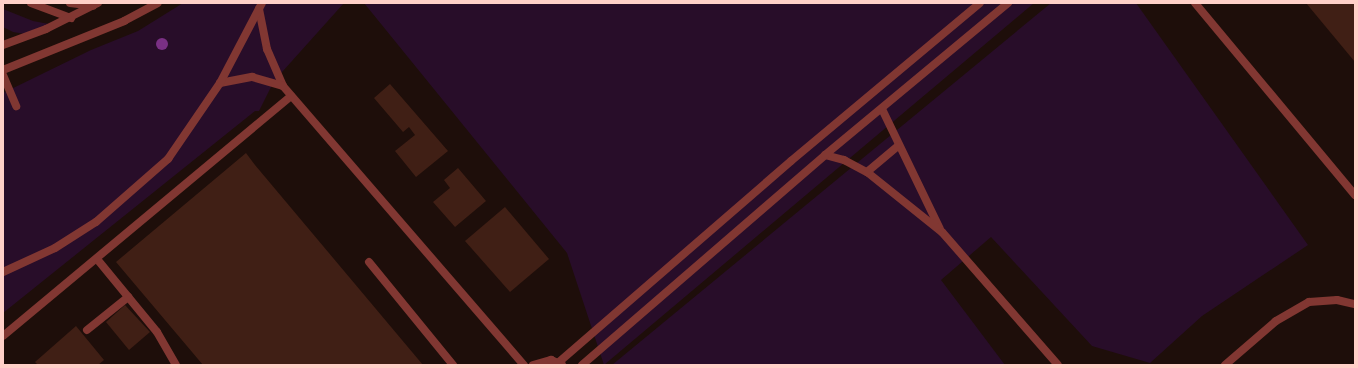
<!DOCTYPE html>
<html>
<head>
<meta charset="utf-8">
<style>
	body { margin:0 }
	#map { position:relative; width:1358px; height:368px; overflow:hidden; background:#1e0e0a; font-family:Commissioner,sans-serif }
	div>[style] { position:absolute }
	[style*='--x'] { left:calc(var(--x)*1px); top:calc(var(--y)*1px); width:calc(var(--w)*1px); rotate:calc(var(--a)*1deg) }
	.green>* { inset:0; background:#280d29 }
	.building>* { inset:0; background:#401f15 }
	.lane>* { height:8px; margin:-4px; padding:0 4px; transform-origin:4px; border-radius:4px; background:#813732 }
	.street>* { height:8px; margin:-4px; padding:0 4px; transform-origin:4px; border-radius:4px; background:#813732 }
	.trees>* { width:12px; height:12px; margin:-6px; border-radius:50%; background:#7a3084 }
	span { translate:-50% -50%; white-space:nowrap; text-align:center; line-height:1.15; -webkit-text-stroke:4px #1e0e0a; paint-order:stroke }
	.frame { position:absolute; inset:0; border:4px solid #ffd0c8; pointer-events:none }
</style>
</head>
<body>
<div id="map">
	<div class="green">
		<div style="clip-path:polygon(183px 3px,344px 3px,274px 81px,259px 111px,255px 111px,3px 313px,3px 93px,91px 50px,138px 31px)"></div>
		<div style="clip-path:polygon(364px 3px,1034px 3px,604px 365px,567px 253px)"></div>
		<div style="clip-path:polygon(1051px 3px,1136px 3px,1308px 245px,1202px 316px,1150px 363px,1092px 346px,991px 237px,941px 280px,1005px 365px,612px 365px)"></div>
		<div style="clip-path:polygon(3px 9px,33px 21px,49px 24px,25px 34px,13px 32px,3px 27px)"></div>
	</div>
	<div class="building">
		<div style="clip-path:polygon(1306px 3px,1355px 3px,1355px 62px)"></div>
		<div style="clip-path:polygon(390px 84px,448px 151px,416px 177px,395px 151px,415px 135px,409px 127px,403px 132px,374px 98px)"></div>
		<div style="clip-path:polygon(246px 153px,255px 165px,423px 365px,203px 365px,116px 262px)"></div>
		<div style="clip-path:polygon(458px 168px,486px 201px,455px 227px,433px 202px,450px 188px,444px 180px)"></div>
		<div style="clip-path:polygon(505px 207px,549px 259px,510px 292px,465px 241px)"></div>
		<div style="clip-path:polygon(125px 305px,150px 332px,129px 350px,106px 322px)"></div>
		<div style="clip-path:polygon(76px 326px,104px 360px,98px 365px,38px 365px,35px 362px)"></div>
	</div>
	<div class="lane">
		<div style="--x:31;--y:3;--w:43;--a:20.6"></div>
		<div style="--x:70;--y:3;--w:23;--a:7"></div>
		<div style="--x:3;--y:75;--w:34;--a:67"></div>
		<div style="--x:882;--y:109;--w:133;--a:64.2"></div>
		<div style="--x:825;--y:155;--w:20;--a:15"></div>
		<div style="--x:844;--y:160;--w:26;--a:28"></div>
		<div style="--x:867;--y:172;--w:96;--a:38.7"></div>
		<div style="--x:942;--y:232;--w:176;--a:48.9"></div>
		<div style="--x:867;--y:172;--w:40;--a:-40"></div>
		<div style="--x:97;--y:259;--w:94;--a:50.6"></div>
		<div style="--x:157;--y:332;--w:38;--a:60"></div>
		<div style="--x:369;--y:262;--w:133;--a:50.8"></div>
		<div style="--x:87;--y:330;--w:53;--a:-38.8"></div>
		<div style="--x:3;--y:336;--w:375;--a:-39.8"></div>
		<div style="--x:1225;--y:365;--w:67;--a:-40.8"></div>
		<div style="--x:1276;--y:321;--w:38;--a:-30"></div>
		<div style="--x:1309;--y:302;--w:28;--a:-4"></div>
		<div style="--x:1337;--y:300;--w:18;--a:13"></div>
	</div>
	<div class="street">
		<div style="--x:1195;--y:3;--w:250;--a:50.2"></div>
		<div style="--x:259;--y:9;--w:41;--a:78.7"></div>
		<div style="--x:267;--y:49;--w:40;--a:66.6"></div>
		<div style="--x:283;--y:86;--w:369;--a:49.2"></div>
		<div style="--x:3;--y:45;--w:46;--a:-20.4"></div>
		<div style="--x:46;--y:29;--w:58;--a:-26.6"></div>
		<div style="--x:3;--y:70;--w:131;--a:-22"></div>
		<div style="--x:124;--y:21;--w:38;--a:-28"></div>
		<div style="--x:220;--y:83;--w:33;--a:-11"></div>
		<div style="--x:252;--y:77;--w:32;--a:16"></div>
		<div style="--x:3;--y:272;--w:57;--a:-24.8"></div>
		<div style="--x:55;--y:248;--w:49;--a:-32.4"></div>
		<div style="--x:96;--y:222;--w:96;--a:-41.2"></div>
		<div style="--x:168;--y:159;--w:92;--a:-55.6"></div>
		<div style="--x:220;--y:83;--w:90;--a:-62.3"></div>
		<div style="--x:559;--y:362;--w:307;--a:-40.9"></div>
		<div style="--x:791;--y:161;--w:246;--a:-39.9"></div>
		<div style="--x:533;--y:365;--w:19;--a:-16"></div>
		<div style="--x:551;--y:360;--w:12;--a:24"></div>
		<div style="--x:582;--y:365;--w:321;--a:-40.8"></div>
		<div style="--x:825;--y:155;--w:238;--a:-39.7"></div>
	</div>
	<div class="trees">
		<div style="left:162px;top:44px"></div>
	</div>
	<div class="frame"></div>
</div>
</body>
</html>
